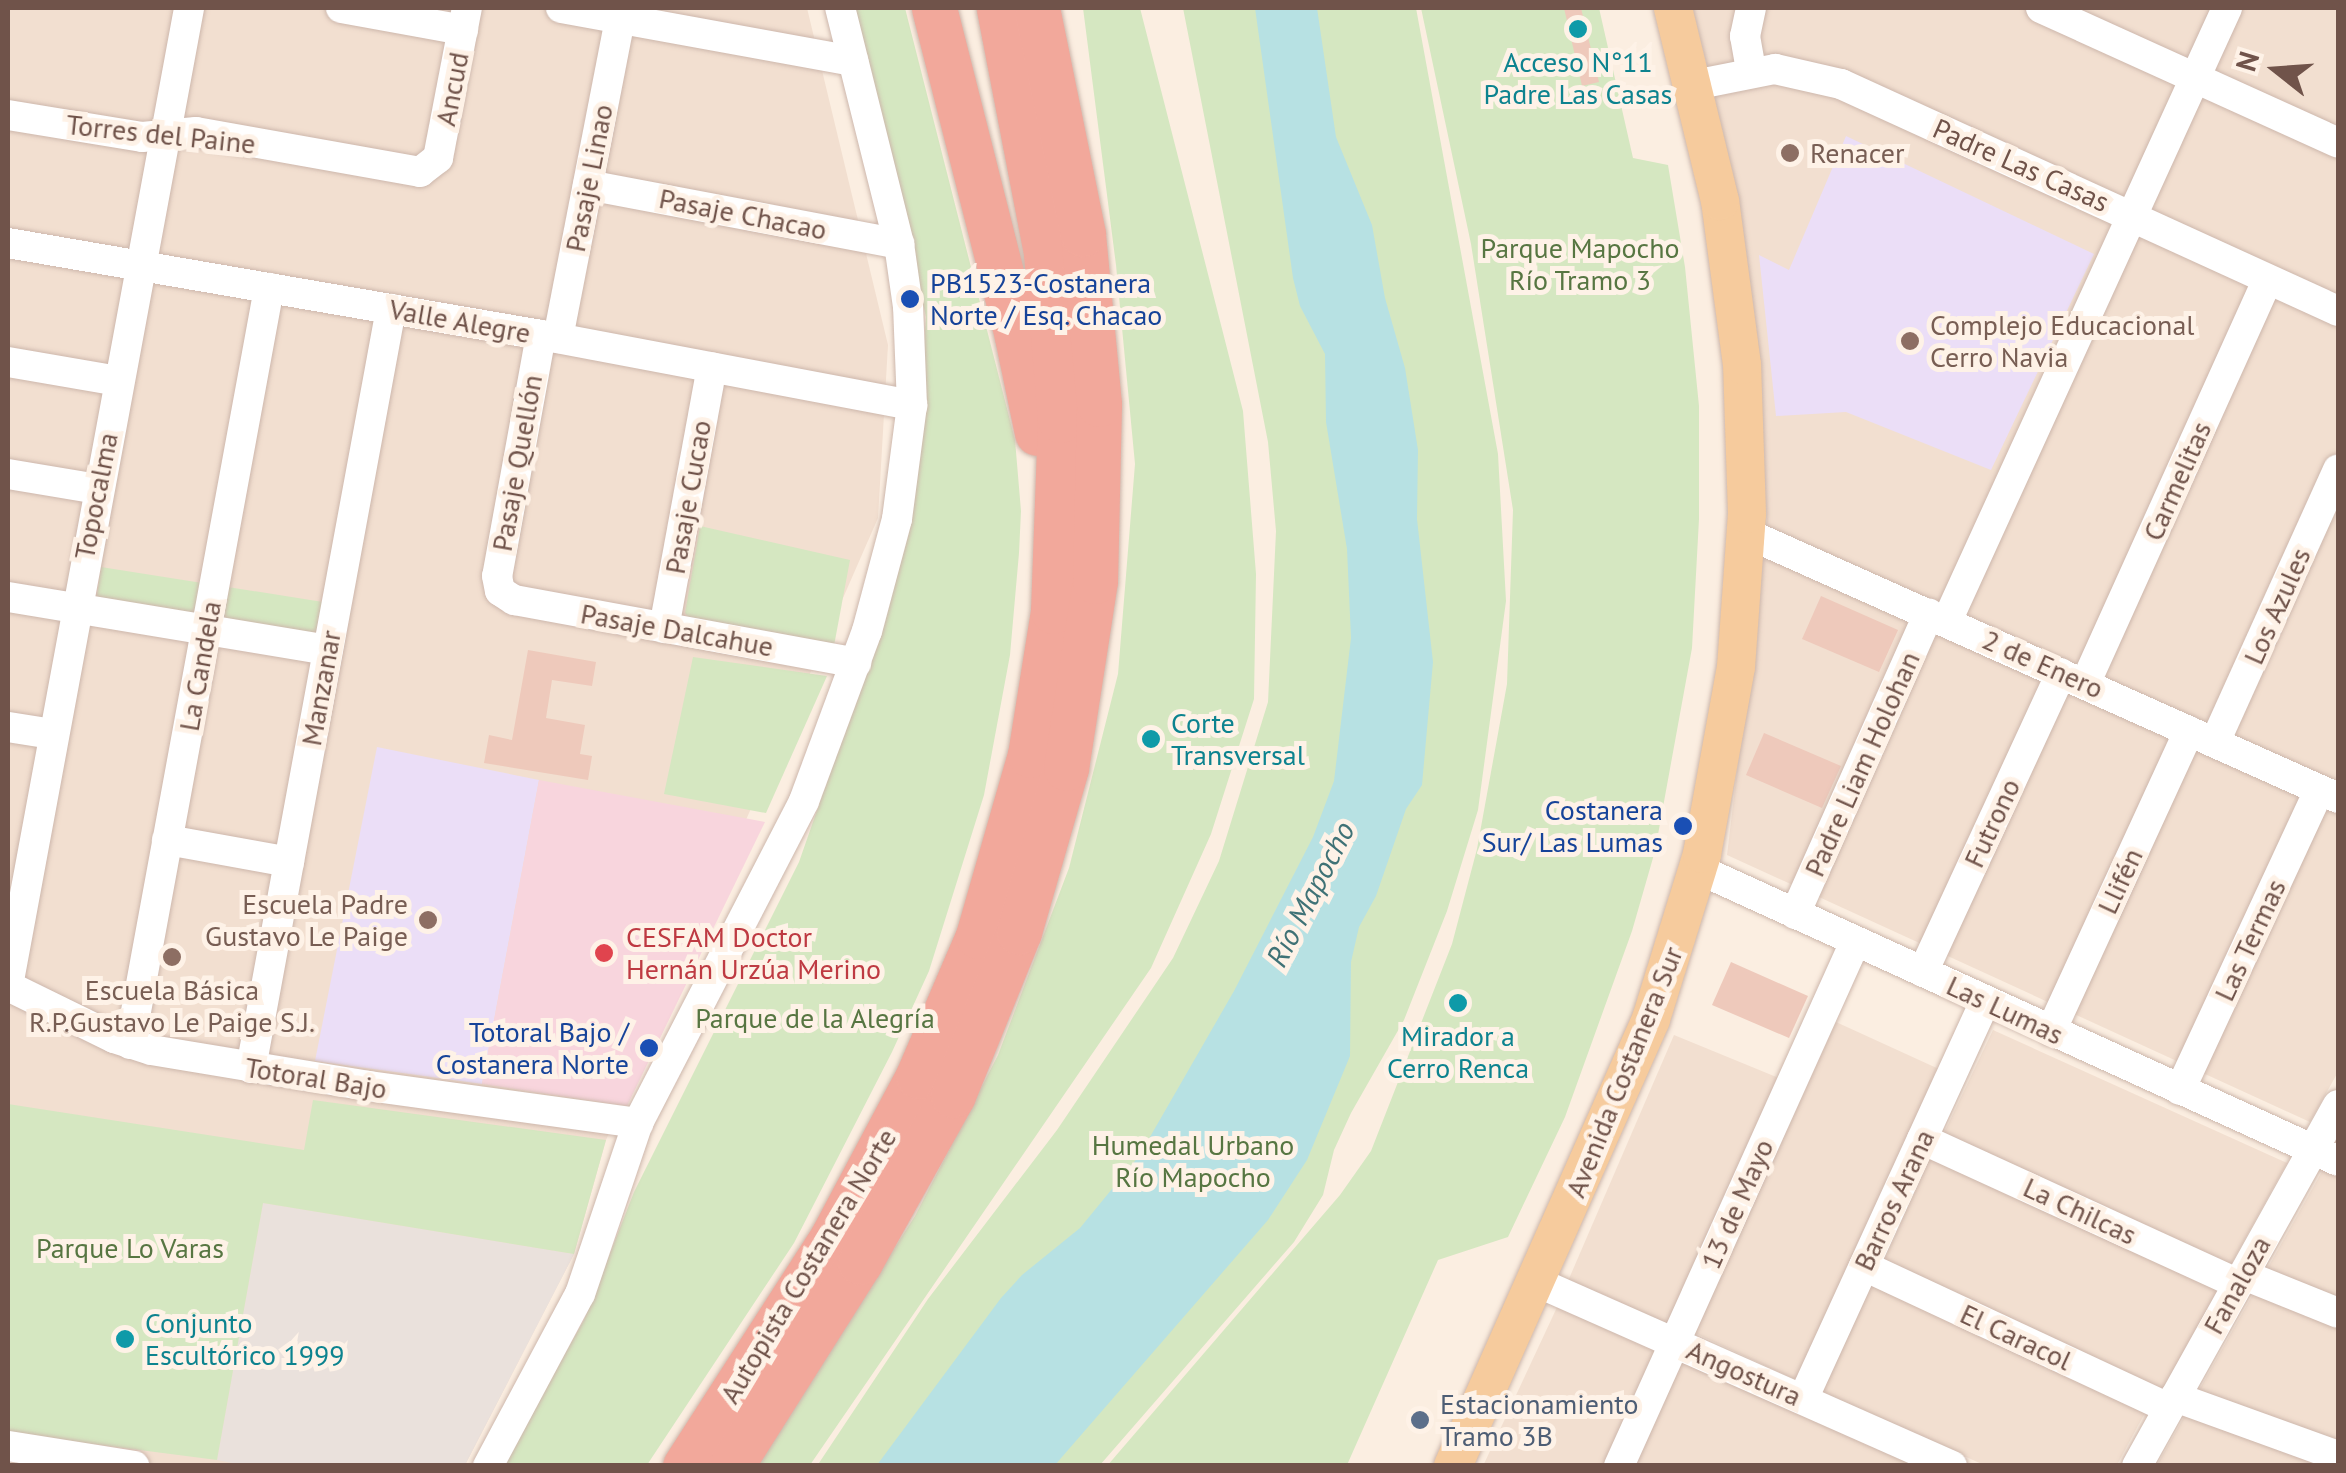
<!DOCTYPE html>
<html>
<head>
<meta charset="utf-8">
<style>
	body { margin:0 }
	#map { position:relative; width:2346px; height:1473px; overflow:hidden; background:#fbeee1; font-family:"PT Sans",sans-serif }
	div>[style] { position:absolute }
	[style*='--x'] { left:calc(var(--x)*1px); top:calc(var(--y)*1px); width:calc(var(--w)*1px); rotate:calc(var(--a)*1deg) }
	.residential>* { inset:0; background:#f2dfd0 }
	.industrial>* { inset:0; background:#eae1dc }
	.education>* { inset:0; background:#ebdef7 }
	.medical>* { inset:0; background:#f8d5dd }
	.green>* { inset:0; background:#d5e7c1 }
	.water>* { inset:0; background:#b7e1e3 }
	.building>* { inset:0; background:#eec9bb }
	.roads { filter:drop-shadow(0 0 2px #cdb7ac) drop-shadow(0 0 2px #cdb7ac) }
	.minor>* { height:30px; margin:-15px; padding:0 15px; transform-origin:15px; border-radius:15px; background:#fff }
	.major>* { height:38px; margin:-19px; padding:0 19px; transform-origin:19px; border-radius:19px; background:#f6cb9d }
	.highway>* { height:45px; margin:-22.5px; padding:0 22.5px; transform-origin:22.5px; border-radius:22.5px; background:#f2a89b }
	.dots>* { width:28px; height:28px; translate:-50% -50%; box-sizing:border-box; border:5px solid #fef2e7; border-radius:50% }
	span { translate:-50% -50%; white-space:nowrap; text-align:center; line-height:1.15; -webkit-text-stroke:10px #fef2e7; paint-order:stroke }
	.culture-label { font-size:28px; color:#0d838f }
	.left { translate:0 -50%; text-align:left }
	.street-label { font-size:28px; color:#70534a }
	.education-label { font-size:28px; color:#785e54 }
	.right { translate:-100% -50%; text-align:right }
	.park-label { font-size:28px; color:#577642 }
	.transit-label { font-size:28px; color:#164399 }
	.health-label { font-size:28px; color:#be3a42 }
	.service-label { font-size:28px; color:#4e5e75 }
	.water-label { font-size:30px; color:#3f7276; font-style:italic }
	.frame { position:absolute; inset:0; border:10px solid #70534a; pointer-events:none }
	.north { position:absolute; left:2226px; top:20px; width:100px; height:100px; -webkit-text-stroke:8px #fef2e7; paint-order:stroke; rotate:287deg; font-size:28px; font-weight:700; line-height:40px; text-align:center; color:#70534a }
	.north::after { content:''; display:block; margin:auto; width:35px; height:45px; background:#70534a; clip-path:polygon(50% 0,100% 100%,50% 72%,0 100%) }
</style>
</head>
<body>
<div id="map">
	<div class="residential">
		<div style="clip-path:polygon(8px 8px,807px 8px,888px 345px,878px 518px,606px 1140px,574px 1254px,465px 1465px,8px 1466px)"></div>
		<div style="clip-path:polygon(1692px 8px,2338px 8px,2338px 1072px,2310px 1122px,1727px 855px,1767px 521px,1757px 361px,1712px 85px)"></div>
		<div style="clip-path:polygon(1836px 1022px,1941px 1070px,1800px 1376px,1794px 1379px,1695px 1333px)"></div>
		<div style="clip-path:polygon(1993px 1030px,2287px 1163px,2230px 1266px,1944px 1133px)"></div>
		<div style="clip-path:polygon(1674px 1035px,1786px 1081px,1670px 1335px,1565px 1288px)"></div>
		<div style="clip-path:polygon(2338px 1143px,2338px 1465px,2157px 1465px)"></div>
		<div style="clip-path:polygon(1930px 1158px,2220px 1288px,2163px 1391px,1883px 1263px)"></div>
		<div style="clip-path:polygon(1878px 1284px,2147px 1409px,2117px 1465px,1984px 1465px,1822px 1392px,1869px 1285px)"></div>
		<div style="clip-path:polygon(1559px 1303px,1920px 1466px,1483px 1466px)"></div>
	</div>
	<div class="industrial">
		<div style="clip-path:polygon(263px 1203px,574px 1254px,465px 1465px,247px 1466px,217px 1460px)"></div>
	</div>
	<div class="education">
		<div style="clip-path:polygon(1846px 136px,2094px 254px,1991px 470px,1846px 412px,1776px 416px,1759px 255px,1789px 270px)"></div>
		<div style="clip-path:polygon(377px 747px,539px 780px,482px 1084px,315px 1061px)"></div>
	</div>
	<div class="medical">
		<div style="clip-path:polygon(539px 780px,765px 822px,627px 1106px,482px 1084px)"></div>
	</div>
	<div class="green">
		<div style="clip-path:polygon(847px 8px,905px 8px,1015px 440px,1021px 511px,1019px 553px,1010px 655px,984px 795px,929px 971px,892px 1052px,794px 1243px,647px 1465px,501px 1466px,584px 1320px,634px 1192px,799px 862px,843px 736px,915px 476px,926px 317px,881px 123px)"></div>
		<div style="clip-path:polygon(1083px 8px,1140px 8px,1243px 411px,1256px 574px,1254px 699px,1211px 834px,1151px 968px,810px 1465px,755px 1466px,915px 1216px,998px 1055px,1069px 868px,1118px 674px,1135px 464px,1116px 265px)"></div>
		<div style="clip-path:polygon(1183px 8px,1416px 8px,1498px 454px,1506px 601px,1478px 810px,1447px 911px,1404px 1020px,1351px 1113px,1334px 1150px,1323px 1195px,1294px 1242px,1100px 1465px,817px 1466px,928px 1299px,1057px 1130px,1173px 958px,1219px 861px,1268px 702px,1276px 531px,1268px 442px)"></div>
		<div style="clip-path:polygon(1421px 8px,1599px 8px,1633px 158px,1668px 165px,1685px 267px,1699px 406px,1699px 519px,1692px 648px,1655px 851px,1632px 931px,1565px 1117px,1508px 1237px,1438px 1260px,1347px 1465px,1107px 1466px,1340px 1195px,1371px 1151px,1452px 944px,1477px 849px,1507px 684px,1513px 510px,1471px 244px)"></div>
		<div style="clip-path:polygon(700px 526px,850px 560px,833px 651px,694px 626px,685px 613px)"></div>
		<div style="clip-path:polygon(101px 567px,323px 602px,317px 637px,96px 602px)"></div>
		<div style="clip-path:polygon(693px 657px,827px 676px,766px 813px,664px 794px)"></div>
		<div style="clip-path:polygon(313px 1100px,606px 1140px,574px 1254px,263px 1203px,217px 1460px,8px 1433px,8px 1104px,304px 1150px)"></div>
	</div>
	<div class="water">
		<div style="clip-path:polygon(1255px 8px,1317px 8px,1336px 137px,1372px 225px,1385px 298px,1405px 368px,1418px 450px,1417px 519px,1433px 662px,1422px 785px,1406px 809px,1376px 896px,1359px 927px,1351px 962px,1350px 1056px,1307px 1160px,1268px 1220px,1055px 1465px,877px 1465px,1001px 1298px,1022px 1275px,1080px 1228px,1139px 1156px,1234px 991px,1313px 837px,1334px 781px,1351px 638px,1347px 549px,1326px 422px,1325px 354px,1300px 306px,1293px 278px)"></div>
	</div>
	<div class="building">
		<div style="clip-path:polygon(1564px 8px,1581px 8px,1599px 82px,1582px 86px)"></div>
		<div style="clip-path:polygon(1821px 596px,1898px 630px,1879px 672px,1802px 639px)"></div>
		<div style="clip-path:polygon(528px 650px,596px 662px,592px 686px,552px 680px,546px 718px,585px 725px,580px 754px,592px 756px,588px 780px,484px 763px,489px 735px,512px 740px)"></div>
		<div style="clip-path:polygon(1764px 733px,1841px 766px,1822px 808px,1746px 775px)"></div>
		<div style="clip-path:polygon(1731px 962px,1808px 996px,1789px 1038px,1712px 1005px)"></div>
	</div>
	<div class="roads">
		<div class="minor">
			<div style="--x:341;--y:8;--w:124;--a:10.2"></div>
			<div style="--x:561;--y:8;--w:297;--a:10.3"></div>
			<div style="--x:1751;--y:8;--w:29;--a:102"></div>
			<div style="--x:1745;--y:36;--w:36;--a:80"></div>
			<div style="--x:2041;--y:8;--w:326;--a:24.4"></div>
			<div style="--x:1694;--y:85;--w:83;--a:-11.2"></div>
			<div style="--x:1775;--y:69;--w:68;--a:12.8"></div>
			<div style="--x:1841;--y:84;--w:546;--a:24.55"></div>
			<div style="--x:8;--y:115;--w:136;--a:9.3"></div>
			<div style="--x:142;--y:137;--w:54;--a:-5.3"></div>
			<div style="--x:196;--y:132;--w:228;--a:10.1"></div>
			<div style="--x:420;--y:172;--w:23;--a:-38"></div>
			<div style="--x:438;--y:158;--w:153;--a:-79.1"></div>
			<div style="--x:588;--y:185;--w:317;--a:10.7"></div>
			<div style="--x:8;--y:243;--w:541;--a:9.79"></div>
			<div style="--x:541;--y:335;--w:378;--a:10.7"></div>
			<div style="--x:541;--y:335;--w:245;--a:100.3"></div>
			<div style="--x:497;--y:576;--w:15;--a:79"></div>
			<div style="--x:500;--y:591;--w:17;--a:33"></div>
			<div style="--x:514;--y:600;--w:348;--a:10.4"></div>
			<div style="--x:558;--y:338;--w:326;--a:-79"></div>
			<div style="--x:8;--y:362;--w:112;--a:9.8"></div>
			<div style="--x:8;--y:474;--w:91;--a:9.5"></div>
			<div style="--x:1746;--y:533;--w:649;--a:24.11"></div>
			<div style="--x:8;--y:597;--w:324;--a:9.4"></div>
			<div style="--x:1947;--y:621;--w:674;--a:-65.45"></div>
			<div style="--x:664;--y:628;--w:265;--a:-79.6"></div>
			<div style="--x:2085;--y:684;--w:444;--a:-65.7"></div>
			<div style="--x:8;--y:727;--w:45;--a:9"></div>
			<div style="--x:2215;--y:742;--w:299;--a:-65.7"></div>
			<div style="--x:167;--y:840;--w:124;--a:10.2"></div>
			<div style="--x:1698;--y:869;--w:703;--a:24.52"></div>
			<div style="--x:1795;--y:914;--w:329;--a:-66"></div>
			<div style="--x:1923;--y:972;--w:329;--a:-65.2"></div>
			<div style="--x:8;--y:986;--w:995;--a:-79.51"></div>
			<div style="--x:8;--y:986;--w:118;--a:26.1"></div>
			<div style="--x:114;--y:1038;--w:39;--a:18"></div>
			<div style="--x:151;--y:1050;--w:220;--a:9.4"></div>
			<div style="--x:368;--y:1086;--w:273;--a:7.8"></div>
			<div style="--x:2051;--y:1031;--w:330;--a:-65.3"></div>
			<div style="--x:130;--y:1044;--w:769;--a:-79.58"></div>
			<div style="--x:251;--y:1068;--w:772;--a:-79.55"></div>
			<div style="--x:2180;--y:1090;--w:331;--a:-65.1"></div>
			<div style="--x:1922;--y:1139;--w:348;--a:24.6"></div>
			<div style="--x:1864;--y:1266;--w:336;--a:25"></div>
			<div style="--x:2244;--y:1275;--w:101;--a:22"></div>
			<div style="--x:1537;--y:1282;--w:454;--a:23.9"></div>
			<div style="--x:2175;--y:1397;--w:173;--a:19.9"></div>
			<div style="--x:1803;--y:1399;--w:438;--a:-65.4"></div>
			<div style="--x:8;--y:1446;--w:128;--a:9"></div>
			<div style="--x:488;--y:1466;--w:195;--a:-61.9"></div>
			<div style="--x:580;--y:1294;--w:181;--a:-71.3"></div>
			<div style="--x:638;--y:1123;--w:362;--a:-62.7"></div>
			<div style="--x:804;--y:801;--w:181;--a:-69.7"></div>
			<div style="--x:867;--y:631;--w:116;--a:-75"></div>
			<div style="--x:897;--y:519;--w:115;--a:-82.5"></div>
			<div style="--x:912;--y:405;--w:98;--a:-92.3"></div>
			<div style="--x:908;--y:307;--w:64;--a:-98.1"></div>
			<div style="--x:899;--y:244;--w:243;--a:-104"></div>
			<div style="--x:1619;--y:1466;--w:575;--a:-65.75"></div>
			<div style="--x:2137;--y:1466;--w:413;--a:-60.9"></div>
		</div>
		<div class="major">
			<div style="--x:1453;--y:1466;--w:489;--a:-66.1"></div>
			<div style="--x:1651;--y:1019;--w:173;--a:-72.8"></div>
			<div style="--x:1702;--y:854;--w:190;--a:-79.7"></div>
			<div style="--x:1736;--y:667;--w:153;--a:-85.9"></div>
			<div style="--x:1747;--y:514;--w:149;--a:-91.9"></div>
			<div style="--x:1742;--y:365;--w:165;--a:-97.6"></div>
			<div style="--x:1720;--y:201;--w:199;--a:-103.7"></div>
		</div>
		<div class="highway">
			<div style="--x:934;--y:8;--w:339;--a:75.8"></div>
			<div style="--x:1017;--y:337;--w:98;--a:78.2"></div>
			<div style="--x:685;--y:1466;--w:274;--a:-57.2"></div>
			<div style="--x:833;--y:1236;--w:181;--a:-62"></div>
			<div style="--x:918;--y:1076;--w:152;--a:-66.8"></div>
			<div style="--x:978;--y:936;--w:188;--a:-74"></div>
			<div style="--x:1030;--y:755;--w:146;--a:-80.9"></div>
			<div style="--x:1053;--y:611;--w:191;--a:-87.9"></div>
			<div style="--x:1060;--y:420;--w:168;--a:-94.8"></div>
			<div style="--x:1046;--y:253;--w:249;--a:-100.9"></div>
			<div style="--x:731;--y:1466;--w:241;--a:-57.7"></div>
			<div style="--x:860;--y:1262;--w:191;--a:-60.9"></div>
			<div style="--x:953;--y:1095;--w:176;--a:-68"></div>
			<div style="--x:1019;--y:932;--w:171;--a:-74"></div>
			<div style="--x:1066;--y:768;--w:189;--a:-81.2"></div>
			<div style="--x:1095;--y:581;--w:177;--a:-88.7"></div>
			<div style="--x:1099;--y:404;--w:171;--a:-95.4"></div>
			<div style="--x:1083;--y:234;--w:231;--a:-101.5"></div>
		</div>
	</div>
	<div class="dots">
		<div style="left:1578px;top:29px;background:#0f9aa8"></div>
		<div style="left:1790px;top:153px;background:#8d6e63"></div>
		<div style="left:910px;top:299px;background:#1a4fb4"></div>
		<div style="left:1910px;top:341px;background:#8d6e63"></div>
		<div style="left:1151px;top:739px;background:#0f9aa8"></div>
		<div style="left:1683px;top:826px;background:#1a4fb4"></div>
		<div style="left:428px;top:920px;background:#8d6e63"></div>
		<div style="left:604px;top:953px;background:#e0444e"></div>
		<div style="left:172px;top:957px;background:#8d6e63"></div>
		<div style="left:1458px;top:1003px;background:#0f9aa8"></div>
		<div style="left:649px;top:1048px;background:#1a4fb4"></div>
		<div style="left:125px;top:1339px;background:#0f9aa8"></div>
		<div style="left:1420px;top:1420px;background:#5c6f8a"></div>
	</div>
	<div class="culture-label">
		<span style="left:1578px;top:78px">Acceso N°11<br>Padre Las Casas</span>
		<span class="left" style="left:1171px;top:739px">Corte<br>Transversal</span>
		<span style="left:1458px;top:1052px">Mirador a<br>Cerro Renca</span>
		<span class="left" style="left:145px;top:1339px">Conjunto<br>Escultórico 1999</span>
	</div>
	<div class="street-label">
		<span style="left:452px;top:89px;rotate:-79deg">Ancud</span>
		<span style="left:161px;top:134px;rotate:6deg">Torres del Paine</span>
		<span style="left:2021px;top:165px;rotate:24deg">Padre Las Casas</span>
		<span style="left:589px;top:178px;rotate:-79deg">Pasaje Linao</span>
		<span style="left:743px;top:214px;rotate:11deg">Pasaje Chacao</span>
		<span style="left:460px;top:321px;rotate:10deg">Valle Alegre</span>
		<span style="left:517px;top:463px;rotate:-80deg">Pasaje Quellón</span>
		<span style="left:2177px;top:481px;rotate:-66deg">Carmelitas</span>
		<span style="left:96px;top:496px;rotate:-79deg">Topocalma</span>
		<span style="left:688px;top:497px;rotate:-80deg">Pasaje Cucao</span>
		<span style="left:2277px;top:606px;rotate:-66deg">Los Azules</span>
		<span style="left:677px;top:630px;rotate:10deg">Pasaje Dalcahue</span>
		<span style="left:2043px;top:664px;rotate:24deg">2 de Enero</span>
		<span style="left:200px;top:666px;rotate:-80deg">La Candela</span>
		<span style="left:321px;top:688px;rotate:-80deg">Manzanar</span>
		<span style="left:1862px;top:764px;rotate:-66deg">Padre Liam Holohan</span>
		<span style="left:1992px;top:823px;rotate:-65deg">Futrono</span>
		<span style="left:2120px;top:881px;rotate:-65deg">Llifén</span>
		<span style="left:2250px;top:940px;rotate:-65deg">Las Termas</span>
		<span style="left:2005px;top:1010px;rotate:25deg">Las Lumas</span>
		<span style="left:1624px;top:1072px;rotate:-68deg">Avenida Costanera Sur</span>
		<span style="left:316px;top:1078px;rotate:9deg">Totoral Bajo</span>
		<span style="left:1894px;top:1200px;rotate:-65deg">Barros Arana</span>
		<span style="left:1737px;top:1204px;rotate:-66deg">13 de Mayo</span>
		<span style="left:2080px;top:1211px;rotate:25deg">La Chilcas</span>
		<span style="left:808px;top:1266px;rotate:-59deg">Autopista Costanera Norte</span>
		<span style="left:2237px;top:1285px;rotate:-61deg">Fanaloza</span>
		<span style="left:2016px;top:1337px;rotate:25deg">El Caracol</span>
		<span style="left:1744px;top:1373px;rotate:24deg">Angostura</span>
	</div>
	<div class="education-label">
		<span class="left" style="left:1810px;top:153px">Renacer</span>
		<span class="left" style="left:1930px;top:341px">Complejo Educacional<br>Cerro Navia</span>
		<span class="right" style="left:408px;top:920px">Escuela Padre<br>Gustavo Le Paige</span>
		<span style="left:172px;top:1006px">Escuela Básica<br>R.P.Gustavo Le Paige S.J.</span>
	</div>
	<div class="park-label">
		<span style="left:1580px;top:264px">Parque Mapocho<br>Río Tramo 3</span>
		<span style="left:815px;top:1018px">Parque de la Alegría</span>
		<span style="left:1193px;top:1161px">Humedal Urbano<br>Río Mapocho</span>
		<span style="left:130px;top:1248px">Parque Lo Varas</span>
	</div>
	<div class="transit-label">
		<span class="left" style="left:930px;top:299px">PB1523-Costanera<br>Norte / Esq. Chacao</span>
		<span class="right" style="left:1663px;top:826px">Costanera<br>Sur/ Las Lumas</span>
		<span class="right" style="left:629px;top:1048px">Totoral Bajo /<br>Costanera Norte</span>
	</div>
	<div class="health-label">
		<span class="left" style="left:626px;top:953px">CESFAM Doctor<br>Hernán Urzúa Merino</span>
	</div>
	<div class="service-label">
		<span class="left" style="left:1440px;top:1420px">Estacionamiento<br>Tramo 3B</span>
	</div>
	<div class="water-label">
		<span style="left:1310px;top:894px;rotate:-63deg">Río Mapocho</span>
	</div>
	<div class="frame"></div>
	<div class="north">N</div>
</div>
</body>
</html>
